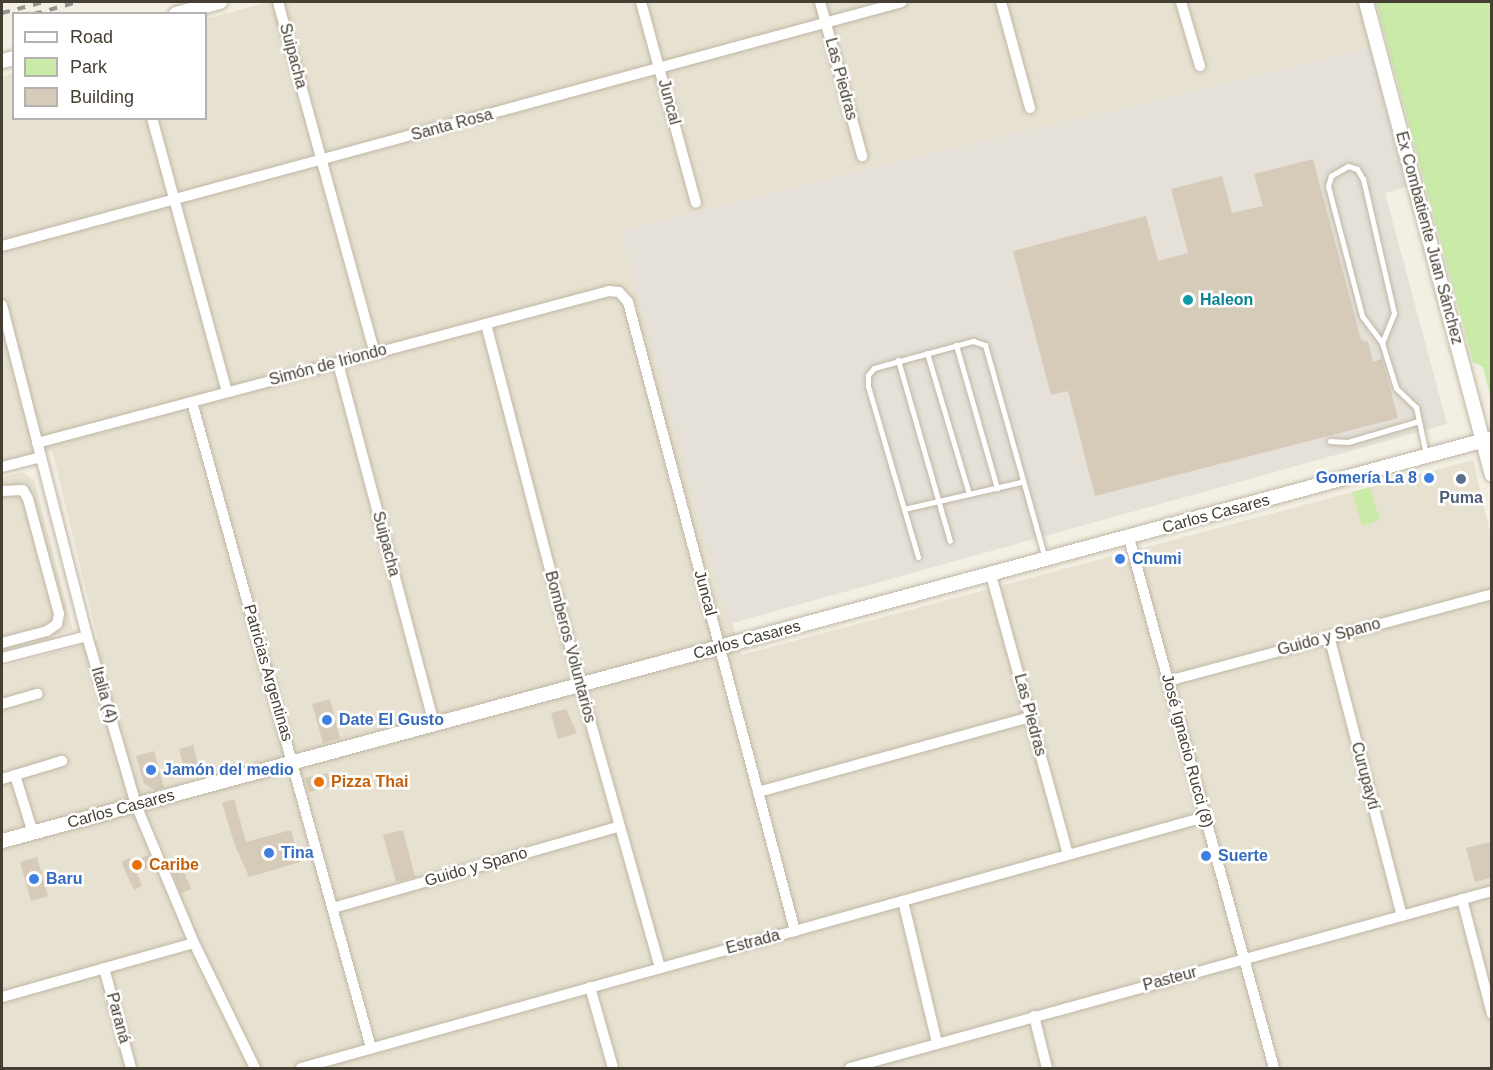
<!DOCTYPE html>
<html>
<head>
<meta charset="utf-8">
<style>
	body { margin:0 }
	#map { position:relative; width:1493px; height:1070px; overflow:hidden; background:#f3efe3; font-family:Arial,sans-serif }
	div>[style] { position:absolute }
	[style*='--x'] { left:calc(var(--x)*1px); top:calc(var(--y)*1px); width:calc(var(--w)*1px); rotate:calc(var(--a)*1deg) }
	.residential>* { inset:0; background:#e7e1d1 }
	.industrial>* { inset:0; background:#e5e0d8 }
	.green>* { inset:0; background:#caeba8 }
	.building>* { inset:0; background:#d5cbb8 }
	.roads { filter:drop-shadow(0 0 2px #bfb7a5) drop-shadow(0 0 2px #bfb7a5) }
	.service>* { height:5px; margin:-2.5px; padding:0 2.5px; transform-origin:2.5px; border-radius:2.5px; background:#fff }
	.minor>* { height:10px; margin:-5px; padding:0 5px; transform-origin:5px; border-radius:5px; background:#fff }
	.tertiary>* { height:14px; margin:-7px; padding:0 7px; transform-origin:7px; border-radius:7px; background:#fff }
	.rail>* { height:4px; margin-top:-2px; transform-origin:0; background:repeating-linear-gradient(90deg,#949494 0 8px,transparent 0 16px) }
	.dots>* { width:16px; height:16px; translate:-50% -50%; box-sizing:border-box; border:3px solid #fff; border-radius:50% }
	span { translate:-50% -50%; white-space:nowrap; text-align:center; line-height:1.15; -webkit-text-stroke:5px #fff; paint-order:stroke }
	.street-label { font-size:16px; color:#453f33 }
	.culture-label { font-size:16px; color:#0d838f; font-weight:700 }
	.left { translate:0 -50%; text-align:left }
	.shop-label { font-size:16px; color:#366cbe; font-weight:700 }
	.right { translate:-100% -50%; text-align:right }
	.service-label { font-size:16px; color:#4e5e75; font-weight:700 }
	.food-label { font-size:16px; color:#c56008; font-weight:700 }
	.frame { position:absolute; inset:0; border:3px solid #453f33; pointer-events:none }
	.legend { position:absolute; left:12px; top:12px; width:195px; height:108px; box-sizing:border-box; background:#fff; border:2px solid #b5b2ad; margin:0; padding:8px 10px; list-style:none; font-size:18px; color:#453f33 }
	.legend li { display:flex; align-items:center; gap:12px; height:30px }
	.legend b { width:30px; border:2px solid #b5b2ad }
</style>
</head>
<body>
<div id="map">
	<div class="residential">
		<div style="clip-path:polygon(269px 2px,1358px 2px,1370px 47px,620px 230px,741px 655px,1473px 460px,1492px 541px,1491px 1068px,2px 1068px,2px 667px,98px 640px,52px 450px,2px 462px,2px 77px,13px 73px,14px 118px,206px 118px,206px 19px)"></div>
		<div style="clip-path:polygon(22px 472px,34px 480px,73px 630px,2px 650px,2px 477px)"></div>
	</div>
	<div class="industrial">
		<div style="clip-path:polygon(1370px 47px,1406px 187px,1385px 193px,1447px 424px,729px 624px,620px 230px)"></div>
	</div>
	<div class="green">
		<div style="clip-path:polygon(1376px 2px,1491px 2px,1491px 400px,1483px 367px,1473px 362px)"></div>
		<div style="clip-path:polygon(1370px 487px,1380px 520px,1362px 526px,1352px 492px)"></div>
	</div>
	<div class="building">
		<div style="clip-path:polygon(1313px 159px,1361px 340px,1368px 342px,1373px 362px,1382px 359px,1398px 418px,1095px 496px,1068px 391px,1051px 395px,1013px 251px,1146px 216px,1158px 261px,1188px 253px,1171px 189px,1222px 176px,1232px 213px,1263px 206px,1254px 174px)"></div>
		<div style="clip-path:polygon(330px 699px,340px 738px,323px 743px,312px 704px)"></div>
		<div style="clip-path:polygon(566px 709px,577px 733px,558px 739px,551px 713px)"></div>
		<div style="clip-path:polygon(193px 745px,201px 773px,186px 777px,179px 749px)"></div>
		<div style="clip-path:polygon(154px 751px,164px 788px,155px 790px,144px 784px,136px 756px)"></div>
		<div style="clip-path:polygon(328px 773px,331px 787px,309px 792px,305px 778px)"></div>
		<div style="clip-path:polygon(234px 799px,246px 842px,291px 830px,300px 862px,249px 877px,234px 843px,222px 803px)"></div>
		<div style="clip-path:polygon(403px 830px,415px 877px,396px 882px,383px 835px)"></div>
		<div style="clip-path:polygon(1491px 842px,1491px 878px,1475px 882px,1466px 848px)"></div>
		<div style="clip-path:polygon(148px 855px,153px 866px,137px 873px,142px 886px,134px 890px,121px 862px,130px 858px,132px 862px)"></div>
		<div style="clip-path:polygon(37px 857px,48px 896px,31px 901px,20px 862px)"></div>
		<div style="clip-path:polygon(180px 862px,191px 889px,181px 893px,170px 867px)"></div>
	</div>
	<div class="roads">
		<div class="service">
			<div style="--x:1382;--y:343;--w:32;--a:-68"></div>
			<div style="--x:1394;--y:313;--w:138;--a:-103"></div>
			<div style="--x:1363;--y:179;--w:12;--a:-121"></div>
			<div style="--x:1357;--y:169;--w:9;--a:-162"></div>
			<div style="--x:1348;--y:166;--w:20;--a:150"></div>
			<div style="--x:1331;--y:176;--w:10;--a:107"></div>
			<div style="--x:1328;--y:186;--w:134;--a:75.3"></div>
			<div style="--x:1362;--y:316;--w:34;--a:53"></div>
			<div style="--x:1382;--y:343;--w:47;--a:72.7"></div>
			<div style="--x:1396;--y:388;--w:28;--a:44"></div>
			<div style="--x:1416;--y:407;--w:48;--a:78"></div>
			<div style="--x:956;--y:345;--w:149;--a:74"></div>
			<div style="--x:927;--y:353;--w:147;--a:73.4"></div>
			<div style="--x:898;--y:360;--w:188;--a:74"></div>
			<div style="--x:1330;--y:441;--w:18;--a:3"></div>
			<div style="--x:1348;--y:442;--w:74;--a:-16.5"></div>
			<div style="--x:904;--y:509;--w:120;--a:-13"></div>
			<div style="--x:918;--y:557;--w:178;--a:-106.3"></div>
			<div style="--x:868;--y:386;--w:11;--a:-90"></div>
			<div style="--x:868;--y:375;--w:9;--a:-49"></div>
			<div style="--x:874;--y:368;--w:103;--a:-15.3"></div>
			<div style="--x:973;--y:341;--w:13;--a:18"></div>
			<div style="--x:985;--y:345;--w:221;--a:74.3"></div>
		</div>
		<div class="minor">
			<div style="--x:278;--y:2;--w:364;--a:74.6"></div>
			<div style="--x:641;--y:2;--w:208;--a:74.7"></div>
			<div style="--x:820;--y:2;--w:160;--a:74.7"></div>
			<div style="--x:1001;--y:2;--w:110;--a:74.7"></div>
			<div style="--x:1181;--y:2;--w:67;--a:73.5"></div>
			<div style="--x:152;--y:118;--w:284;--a:74.7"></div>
			<div style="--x:2;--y:246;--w:932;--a:-15.17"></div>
			<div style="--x:2;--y:305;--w:342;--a:75.6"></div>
			<div style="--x:87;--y:636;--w:176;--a:73.8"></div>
			<div style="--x:136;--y:805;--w:150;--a:67.2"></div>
			<div style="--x:194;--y:943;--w:139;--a:64"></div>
			<div style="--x:486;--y:324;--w:373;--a:75.4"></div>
			<div style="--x:580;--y:685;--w:294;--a:74.2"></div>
			<div style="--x:338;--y:363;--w:375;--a:75.1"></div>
			<div style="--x:192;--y:402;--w:670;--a:74.51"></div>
			<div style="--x:37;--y:443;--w:592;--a:-14.88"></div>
			<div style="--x:609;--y:291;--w:10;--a:6"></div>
			<div style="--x:619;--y:292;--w:13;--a:48"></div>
			<div style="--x:628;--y:302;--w:651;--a:75.13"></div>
			<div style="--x:2;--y:467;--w:40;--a:-14.4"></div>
			<div style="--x:2;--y:491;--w:21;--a:-3"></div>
			<div style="--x:23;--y:490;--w:10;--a:61"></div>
			<div style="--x:28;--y:499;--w:119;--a:74.9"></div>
			<div style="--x:59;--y:614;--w:10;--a:101"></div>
			<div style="--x:57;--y:624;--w:12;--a:145"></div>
			<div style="--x:47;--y:631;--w:47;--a:165.1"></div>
			<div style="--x:1129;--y:538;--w:549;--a:74.7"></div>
			<div style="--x:991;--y:575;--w:290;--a:74.6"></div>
			<div style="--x:1329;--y:636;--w:289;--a:75.4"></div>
			<div style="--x:2;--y:658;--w:88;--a:-14.5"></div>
			<div style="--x:1168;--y:681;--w:335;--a:-15"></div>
			<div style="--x:2;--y:704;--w:37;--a:-16"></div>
			<div style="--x:15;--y:775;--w:61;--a:72.8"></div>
			<div style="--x:2;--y:779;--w:63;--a:-16.7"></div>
			<div style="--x:758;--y:792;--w:282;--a:-15.4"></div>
			<div style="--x:1462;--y:899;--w:119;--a:75.4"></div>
			<div style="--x:903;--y:901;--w:146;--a:76.5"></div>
			<div style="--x:333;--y:908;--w:298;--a:-15.9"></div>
			<div style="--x:104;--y:968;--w:104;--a:74.9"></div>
			<div style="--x:590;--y:987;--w:84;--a:74.1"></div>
			<div style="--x:2;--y:997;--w:199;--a:-15.7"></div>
			<div style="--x:1034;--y:1016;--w:54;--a:76"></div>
			<div style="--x:301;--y:1068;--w:938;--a:-15.52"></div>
			<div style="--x:850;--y:1068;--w:666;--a:-15.41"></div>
		</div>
		<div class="tertiary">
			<div style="--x:1366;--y:2;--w:489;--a:75.1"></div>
			<div style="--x:176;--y:14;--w:46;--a:-15.3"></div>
			<div style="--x:2;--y:61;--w:12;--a:-14"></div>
			<div style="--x:2;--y:841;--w:1544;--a:-15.13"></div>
		</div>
	</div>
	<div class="rail">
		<div style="--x:2;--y:13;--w:43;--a:-14.7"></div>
		<div style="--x:34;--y:14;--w:46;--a:-15.3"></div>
	</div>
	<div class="dots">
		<div style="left:1188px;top:300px;background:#0f9aa8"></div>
		<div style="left:1429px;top:478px;background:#3f7fe0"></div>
		<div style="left:1461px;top:479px;background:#5c6f8a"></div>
		<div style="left:1120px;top:559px;background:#3f7fe0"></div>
		<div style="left:327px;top:720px;background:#3f7fe0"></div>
		<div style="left:151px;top:770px;background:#3f7fe0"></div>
		<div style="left:319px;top:782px;background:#e8710a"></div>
		<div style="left:269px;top:853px;background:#3f7fe0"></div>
		<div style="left:1206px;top:856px;background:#3f7fe0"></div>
		<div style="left:137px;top:865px;background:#e8710a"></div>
		<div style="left:34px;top:879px;background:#3f7fe0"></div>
	</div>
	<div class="street-label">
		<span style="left:293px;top:56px;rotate:75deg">Suipacha</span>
		<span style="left:841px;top:79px;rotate:75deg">Las Piedras</span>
		<span style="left:669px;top:102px;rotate:75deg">Juncal</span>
		<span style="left:452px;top:125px;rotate:-15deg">Santa Rosa</span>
		<span style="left:1429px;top:238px;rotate:75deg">Ex Combatiente Juan Sánchez</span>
		<span style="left:328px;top:365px;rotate:-15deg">Simón de Iriondo</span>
		<span style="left:1216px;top:514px;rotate:-15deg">Carlos Casares</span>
		<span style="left:386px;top:544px;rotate:75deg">Suipacha</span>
		<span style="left:705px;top:593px;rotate:75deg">Juncal</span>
		<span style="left:1329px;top:637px;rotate:-15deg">Guido y Spano</span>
		<span style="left:747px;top:640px;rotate:-15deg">Carlos Casares</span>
		<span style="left:570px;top:647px;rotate:75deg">Bomberos Voluntarios</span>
		<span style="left:268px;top:673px;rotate:74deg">Patricias Argentinas</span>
		<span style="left:104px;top:695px;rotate:74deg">Italia (4)</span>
		<span style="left:1030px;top:715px;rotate:75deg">Las Piedras</span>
		<span style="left:1187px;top:751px;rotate:75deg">José Ignacio Rucci (8)</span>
		<span style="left:1365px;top:776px;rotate:75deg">Curupaytí</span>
		<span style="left:121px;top:809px;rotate:-15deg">Carlos Casares</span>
		<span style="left:476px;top:867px;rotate:-16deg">Guido y Spano</span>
		<span style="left:753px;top:942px;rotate:-15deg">Estrada</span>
		<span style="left:1170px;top:979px;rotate:-15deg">Pasteur</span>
		<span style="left:118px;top:1018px;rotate:75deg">Paraná</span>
	</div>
	<div class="culture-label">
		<span class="left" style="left:1200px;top:300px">Haleon</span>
	</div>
	<div class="shop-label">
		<span class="right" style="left:1417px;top:478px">Gomería La 8</span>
		<span class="left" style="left:1132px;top:559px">Chumi</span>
		<span class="left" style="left:339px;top:720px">Date El Gusto</span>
		<span class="left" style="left:163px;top:770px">Jamón del medio</span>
		<span class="left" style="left:281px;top:853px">Tina</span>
		<span class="left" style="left:1218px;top:856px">Suerte</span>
		<span class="left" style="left:46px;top:879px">Baru</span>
	</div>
	<div class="service-label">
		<span style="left:1461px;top:498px">Puma</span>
	</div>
	<div class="food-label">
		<span class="left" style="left:331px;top:782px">Pizza Thai</span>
		<span class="left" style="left:149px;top:865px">Caribe</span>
	</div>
	<div class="frame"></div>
	<ul class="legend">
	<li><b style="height:8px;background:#fff"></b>Road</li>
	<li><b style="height:16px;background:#caeba8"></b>Park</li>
	<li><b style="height:16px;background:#d5cbb8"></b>Building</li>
	</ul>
</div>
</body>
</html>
